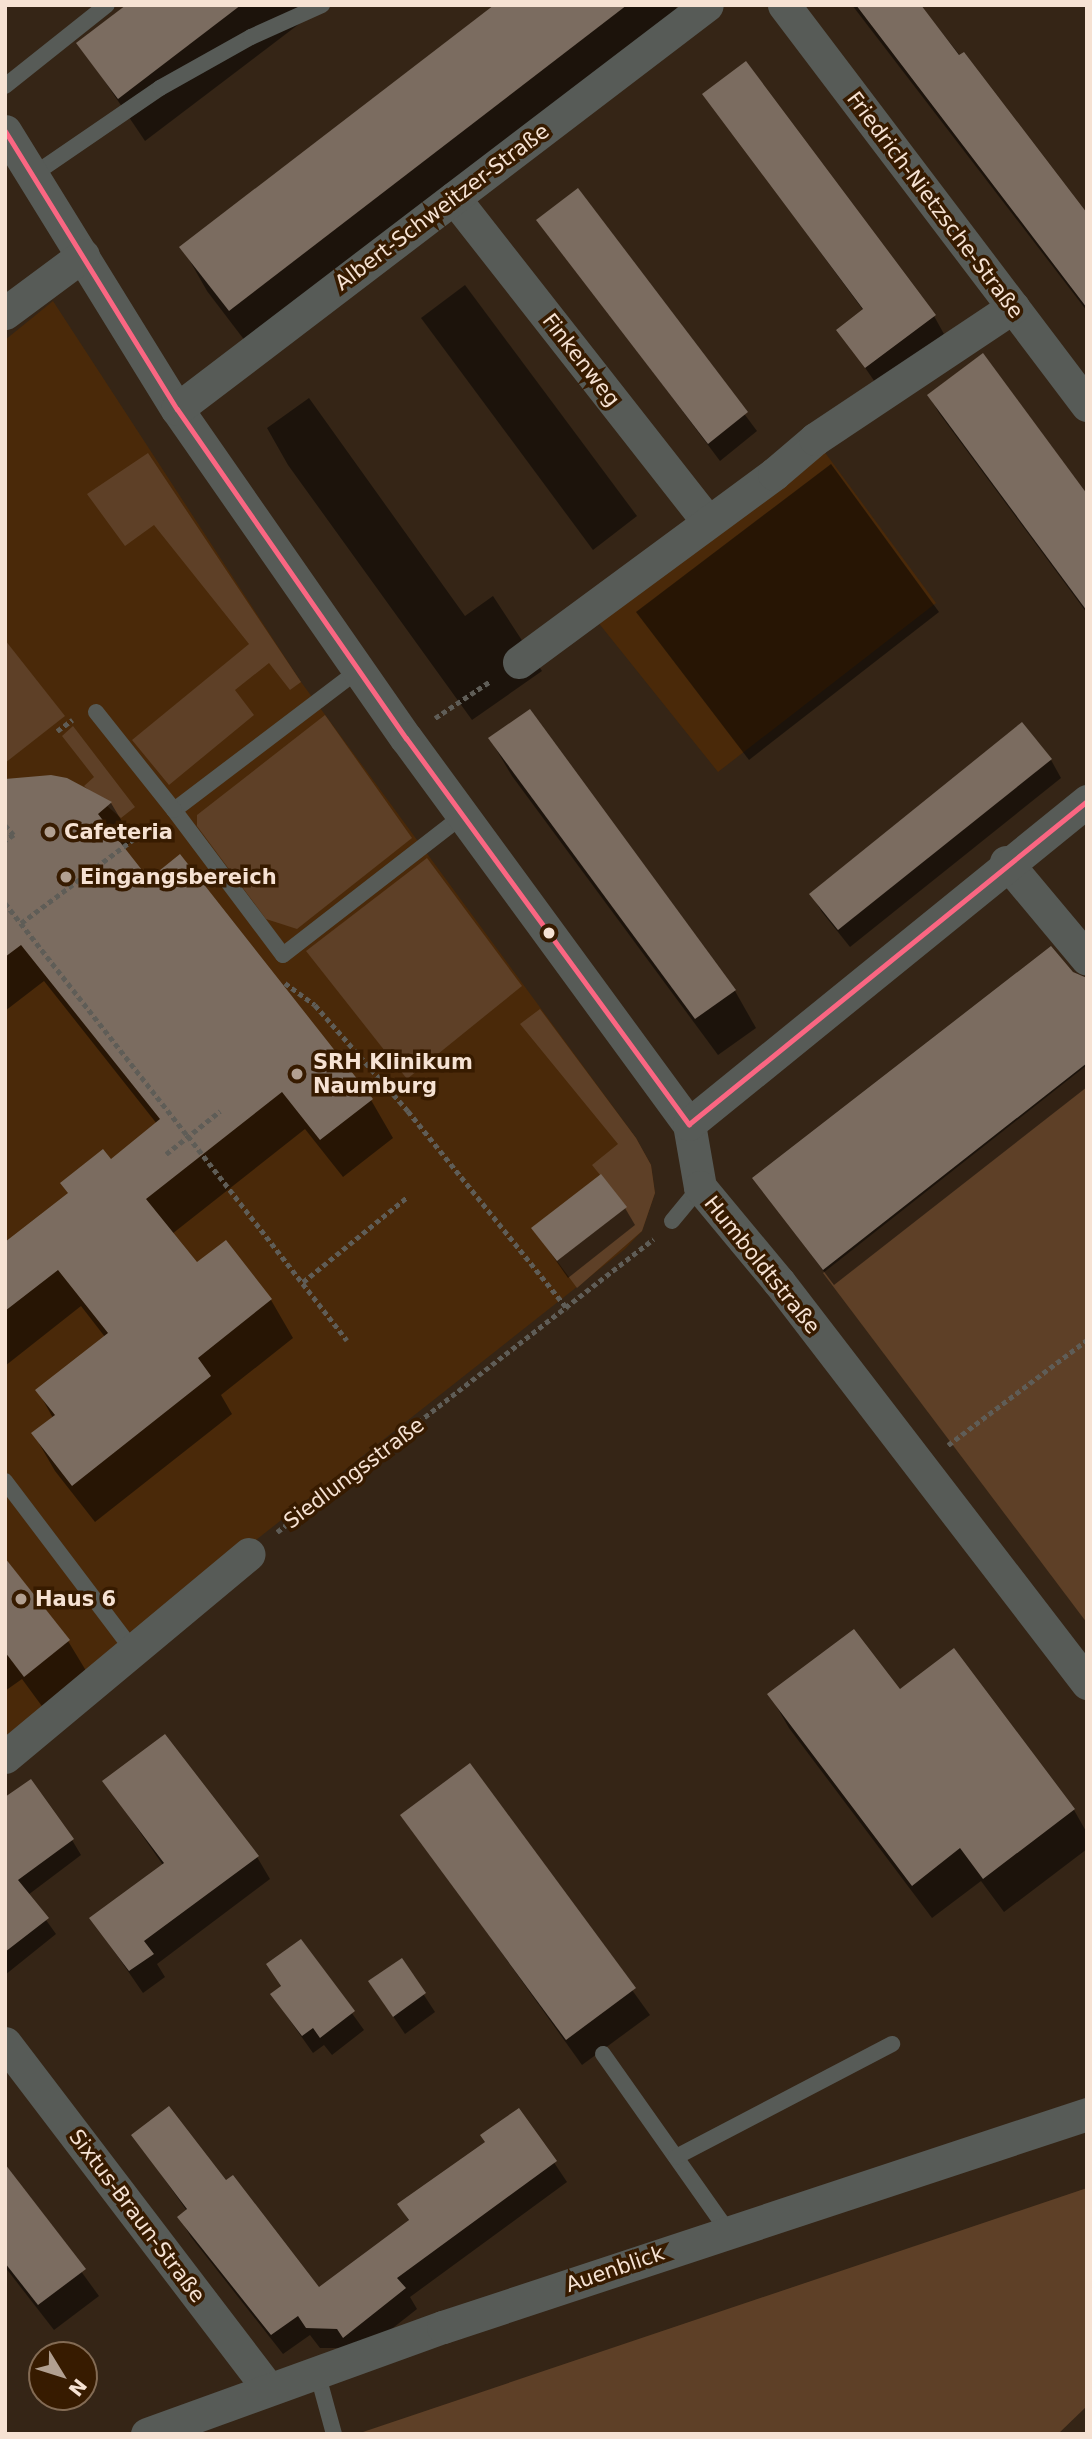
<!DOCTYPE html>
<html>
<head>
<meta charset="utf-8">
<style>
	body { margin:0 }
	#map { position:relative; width:1092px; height:2439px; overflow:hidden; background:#352516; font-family:"DejaVu Sans",sans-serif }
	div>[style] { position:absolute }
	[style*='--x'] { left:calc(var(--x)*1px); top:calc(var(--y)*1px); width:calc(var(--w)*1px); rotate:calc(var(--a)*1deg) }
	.built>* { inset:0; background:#4a2909 }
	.green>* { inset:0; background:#5e4027 }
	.shadow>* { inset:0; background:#0007 }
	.building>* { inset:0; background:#7b6c60 }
	.path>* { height:4.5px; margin-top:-2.25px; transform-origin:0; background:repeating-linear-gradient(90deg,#5f5d57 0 5px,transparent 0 8.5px) }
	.service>* { height:16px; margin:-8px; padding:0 8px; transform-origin:8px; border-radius:8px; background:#575b57 }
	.minor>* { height:33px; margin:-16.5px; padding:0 16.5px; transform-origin:16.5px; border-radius:16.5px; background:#575b57 }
	.bus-1>* { height:5px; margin:-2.5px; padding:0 2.5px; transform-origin:2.5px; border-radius:2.5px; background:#fa6682 }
	.dots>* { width:19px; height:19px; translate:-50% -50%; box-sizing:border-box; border:4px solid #371b00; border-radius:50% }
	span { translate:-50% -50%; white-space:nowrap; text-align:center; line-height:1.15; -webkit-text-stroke:7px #371b00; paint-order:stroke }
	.street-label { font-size:21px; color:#f6e2d3 }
	.poi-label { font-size:21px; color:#f6e2d3; font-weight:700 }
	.left { translate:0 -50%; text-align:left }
	.frame { position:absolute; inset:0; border:7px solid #f6e2d3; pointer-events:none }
	.north { position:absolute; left:28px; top:2341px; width:70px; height:70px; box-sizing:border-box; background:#371b00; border:2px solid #836b54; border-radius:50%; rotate:128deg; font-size:19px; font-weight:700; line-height:28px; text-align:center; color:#f6e2d3 }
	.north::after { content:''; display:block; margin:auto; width:24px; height:32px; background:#b2a091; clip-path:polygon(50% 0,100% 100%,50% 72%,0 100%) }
</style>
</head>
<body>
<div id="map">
	<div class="built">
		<div style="clip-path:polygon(53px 301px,301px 682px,636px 1138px,651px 1165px,655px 1193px,642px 1231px,625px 1249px,5px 1738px,5px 340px)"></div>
		<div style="clip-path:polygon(815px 439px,936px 603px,718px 772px,589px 611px)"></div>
	</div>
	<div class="green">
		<div style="clip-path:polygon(148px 453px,301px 682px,290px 690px,269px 663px,235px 690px,254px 715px,169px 785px,132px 740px,249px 644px,154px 525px,125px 546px,87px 494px)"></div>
		<div style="clip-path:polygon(5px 640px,65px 716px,5px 763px)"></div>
		<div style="clip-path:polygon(325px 715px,412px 838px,297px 929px,266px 919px,197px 826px,197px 815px)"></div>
		<div style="clip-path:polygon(73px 726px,135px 807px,121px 818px,84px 786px,94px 777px,62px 736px)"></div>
		<div style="clip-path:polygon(427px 858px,522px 986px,407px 1079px,306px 951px)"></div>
		<div style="clip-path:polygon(540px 1009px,636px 1138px,651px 1165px,655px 1193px,642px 1231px,577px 1288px,557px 1261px,626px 1207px,592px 1165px,618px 1144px,520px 1024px)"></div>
		<div style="clip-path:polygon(1087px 1065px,1087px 1623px,823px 1273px)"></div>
		<div style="clip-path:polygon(1087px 2188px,1087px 2406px,1058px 2434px,357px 2434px)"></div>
	</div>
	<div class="shadow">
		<div style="clip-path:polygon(129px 5px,324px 5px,145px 141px,79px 43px)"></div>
		<div style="clip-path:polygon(497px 5px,675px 5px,686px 24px,255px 354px,207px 291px,182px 247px)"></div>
		<div style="clip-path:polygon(852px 5px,920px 5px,1087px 216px,1087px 311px)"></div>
		<div style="clip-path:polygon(704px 94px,934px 316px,944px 334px,877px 385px,839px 330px,863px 310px)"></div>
		<div style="clip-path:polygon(578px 191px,757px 431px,720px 461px,539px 220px)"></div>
		<div style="clip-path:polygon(465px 285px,637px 516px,593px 550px,421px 318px)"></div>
		<div style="clip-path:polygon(929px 396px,1087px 497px,1087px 613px,939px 413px)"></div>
		<div style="clip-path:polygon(309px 398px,465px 616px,493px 596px,542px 671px,472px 720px,288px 465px,267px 428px)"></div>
		<div style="clip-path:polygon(831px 464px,939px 612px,749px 760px,636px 612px)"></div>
		<div style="clip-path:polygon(529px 711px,735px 991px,756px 1028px,718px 1055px,512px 776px,490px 739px)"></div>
		<div style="clip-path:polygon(1051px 760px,1061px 778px,850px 947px,822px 912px,811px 894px)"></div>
		<div style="clip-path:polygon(67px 780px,111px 803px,133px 840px,123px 849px,149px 881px,371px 1100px,393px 1138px,343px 1177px,305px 1129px,172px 1234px,197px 1265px,225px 1242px,271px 1300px,293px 1338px,221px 1395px,232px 1414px,95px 1522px,55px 1471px,33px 1433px,53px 1418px,38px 1391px,105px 1337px,81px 1306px,5px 1366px,5px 1244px,69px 1194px,63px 1184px,110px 1161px,157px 1124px,44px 981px,5px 1011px,6px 781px)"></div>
		<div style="clip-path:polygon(1087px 978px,1087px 1087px,834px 1285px,754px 1178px)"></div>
		<div style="clip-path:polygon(625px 1208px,635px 1225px,568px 1278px,534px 1229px)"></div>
		<div style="clip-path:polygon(5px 1561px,68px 1641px,88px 1674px,44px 1709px,22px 1679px,5px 1691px)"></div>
		<div style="clip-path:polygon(953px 1651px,1074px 1810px,1087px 1833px,1087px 1849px,1004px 1912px,981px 1881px,932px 1918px,789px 1728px,770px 1695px,900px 1692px)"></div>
		<div style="clip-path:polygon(470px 1765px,650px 2015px,582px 2065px,403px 1815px)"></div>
		<div style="clip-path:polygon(104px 1781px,257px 1857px,270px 1879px,157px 1964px,165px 1977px,143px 1993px,92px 1919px,163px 1865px)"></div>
		<div style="clip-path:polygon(5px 1839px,72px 1840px,81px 1855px,28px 1895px,56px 1934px,5px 1975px)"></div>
		<div style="clip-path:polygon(300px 1941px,364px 2030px,332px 2055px,324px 2045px,313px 2053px,272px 1995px,282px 1988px,268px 1965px)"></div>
		<div style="clip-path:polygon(401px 1960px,435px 2012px,405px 2034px,370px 1982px)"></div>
		<div style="clip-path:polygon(519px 2110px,567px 2182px,410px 2297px,417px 2309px,356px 2357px,350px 2348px,320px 2348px,310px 2335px,283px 2354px,191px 2237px,179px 2217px,187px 2211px,134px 2136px,225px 2182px,318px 2290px,409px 2221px,400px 2205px,487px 2143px)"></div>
		<div style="clip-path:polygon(5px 2167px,99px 2296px,54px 2330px,5px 2267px)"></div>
	</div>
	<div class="building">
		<div style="clip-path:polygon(126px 5px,241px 5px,118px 99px,76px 43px)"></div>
		<div style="clip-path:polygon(494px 5px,627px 5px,229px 311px,179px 247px)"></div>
		<div style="clip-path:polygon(856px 5px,921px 5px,959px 55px,964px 52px,1087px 213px,1087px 308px)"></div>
		<div style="clip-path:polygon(746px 61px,936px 315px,865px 368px,836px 330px,863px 309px,702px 94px)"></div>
		<div style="clip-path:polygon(578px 188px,748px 412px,708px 444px,536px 220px)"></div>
		<div style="clip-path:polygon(983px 353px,1087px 494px,1087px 611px,927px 395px)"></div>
		<div style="clip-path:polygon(530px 709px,736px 990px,695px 1019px,488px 738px)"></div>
		<div style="clip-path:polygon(1022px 722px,1052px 759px,838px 930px,809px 894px)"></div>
		<div style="clip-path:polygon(51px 775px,67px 778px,112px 802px,98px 814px,149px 879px,180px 854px,373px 1099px,320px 1140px,282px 1092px,146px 1199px,197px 1262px,226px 1240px,272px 1299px,198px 1358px,211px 1376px,72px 1486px,31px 1433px,55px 1415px,35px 1390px,108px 1333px,58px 1270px,5px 1311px,5px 1242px,68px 1193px,60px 1183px,103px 1149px,111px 1159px,160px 1119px,21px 945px,5px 957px,5px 779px)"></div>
		<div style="clip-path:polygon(1051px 946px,1073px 972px,1087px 978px,1087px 1063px,823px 1270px,752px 1178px)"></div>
		<div style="clip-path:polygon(601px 1174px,627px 1207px,557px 1261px,531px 1228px)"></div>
		<div style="clip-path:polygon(5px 1558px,70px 1640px,24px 1677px,5px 1652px)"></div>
		<div style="clip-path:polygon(854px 1629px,900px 1689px,954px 1648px,1075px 1809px,983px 1879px,960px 1848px,912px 1886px,767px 1694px)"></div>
		<div style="clip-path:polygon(165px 1734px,259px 1856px,144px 1941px,154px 1954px,129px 1971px,89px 1918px,164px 1863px,102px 1781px)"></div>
		<div style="clip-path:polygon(470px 1763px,636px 1988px,566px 2040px,400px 1815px)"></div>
		<div style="clip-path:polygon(31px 1779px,74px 1839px,18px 1880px,49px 1918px,5px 1952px,5px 1797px)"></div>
		<div style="clip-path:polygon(301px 1939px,355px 2011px,320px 2038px,313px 2028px,302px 2036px,270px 1994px,281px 1986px,266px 1964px)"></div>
		<div style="clip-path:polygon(402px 1958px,426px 1993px,393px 2017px,368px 1981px)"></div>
		<div style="clip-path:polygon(169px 2106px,226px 2180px,233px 2175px,319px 2287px,409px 2220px,397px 2204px,485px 2142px,480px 2135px,519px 2108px,557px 2161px,397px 2278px,406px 2288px,343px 2338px,337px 2329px,306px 2328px,298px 2316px,271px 2335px,177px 2217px,187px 2209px,131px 2135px)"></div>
		<div style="clip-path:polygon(5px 2164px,86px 2269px,38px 2305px,5px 2263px)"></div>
	</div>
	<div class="path">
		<div style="--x:435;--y:718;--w:65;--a:-33.7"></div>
		<div style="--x:57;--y:731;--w:19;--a:-36"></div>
		<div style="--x:5;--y:825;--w:13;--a:48"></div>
		<div style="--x:14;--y:835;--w:11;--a:146"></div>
		<div style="--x:5;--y:903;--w:295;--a:51.9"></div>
		<div style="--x:21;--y:923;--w:166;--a:-36.7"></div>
		<div style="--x:285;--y:983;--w:37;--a:36"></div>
		<div style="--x:315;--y:1005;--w:141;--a:48.7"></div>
		<div style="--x:408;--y:1111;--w:255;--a:51.1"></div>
		<div style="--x:188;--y:1136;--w:259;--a:52.1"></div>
		<div style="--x:166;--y:1154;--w:69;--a:-38.5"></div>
		<div style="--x:303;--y:1282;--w:133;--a:-39.2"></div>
		<div style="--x:948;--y:1445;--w:174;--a:-37.1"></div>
		<div style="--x:277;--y:1532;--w:477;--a:-37.9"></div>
	</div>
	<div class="service">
		<div style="--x:5;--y:86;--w:130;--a:-38.5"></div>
		<div style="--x:33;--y:175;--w:154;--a:-34.4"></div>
		<div style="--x:160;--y:88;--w:104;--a:-29.3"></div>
		<div style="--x:251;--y:37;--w:78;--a:-24.3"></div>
		<div style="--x:360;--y:669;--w:233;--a:142.8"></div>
		<div style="--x:174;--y:810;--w:181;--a:53.1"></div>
		<div style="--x:283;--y:955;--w:227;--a:-37.8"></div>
		<div style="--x:96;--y:712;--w:125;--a:51.5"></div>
		<div style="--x:672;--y:1221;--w:44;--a:-50.5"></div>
		<div style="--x:5;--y:1481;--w:212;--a:52.9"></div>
		<div style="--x:603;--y:2054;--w:217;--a:54.8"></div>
		<div style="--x:676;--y:2157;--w:244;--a:-27.6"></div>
		<div style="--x:317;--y:2372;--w:64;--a:74.7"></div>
	</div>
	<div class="minor">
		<div style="--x:784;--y:5;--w:502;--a:52.86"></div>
		<div style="--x:5;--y:131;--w:327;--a:58.3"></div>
		<div style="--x:177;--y:409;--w:401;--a:55.2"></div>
		<div style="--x:406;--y:738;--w:479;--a:53.8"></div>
		<div style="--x:689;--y:1124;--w:64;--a:80.1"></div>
		<div style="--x:700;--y:1187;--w:124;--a:50.3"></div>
		<div style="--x:779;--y:1282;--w:506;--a:52.47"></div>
		<div style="--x:454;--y:198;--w:410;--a:51.9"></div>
		<div style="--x:5;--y:313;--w:97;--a:-36.6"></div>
		<div style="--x:177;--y:409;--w:666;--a:-37.32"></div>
		<div style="--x:519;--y:662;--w:317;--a:-36.4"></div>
		<div style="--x:774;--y:474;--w:54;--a:-40.5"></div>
		<div style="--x:815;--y:439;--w:238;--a:-33.7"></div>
		<div style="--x:1006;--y:862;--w:126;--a:50.1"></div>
		<div style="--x:689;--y:1124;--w:513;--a:-39.06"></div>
		<div style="--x:5;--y:1757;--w:317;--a:-39.8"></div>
		<div style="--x:5;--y:2043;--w:434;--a:52.7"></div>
		<div style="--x:147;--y:2434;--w:315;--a:-19.9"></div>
		<div style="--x:443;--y:2327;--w:678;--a:-18.3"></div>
	</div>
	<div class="bus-1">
		<div style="--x:5;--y:131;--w:327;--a:58.3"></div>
		<div style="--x:177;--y:409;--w:401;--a:55.2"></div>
		<div style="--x:406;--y:738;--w:479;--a:53.8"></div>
		<div style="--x:689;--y:1124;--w:513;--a:-39.06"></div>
	</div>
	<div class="dots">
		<div style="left:50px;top:832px;background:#b2a091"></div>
		<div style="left:66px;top:877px;background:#b2a091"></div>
		<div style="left:549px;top:933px;background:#f6e2d3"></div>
		<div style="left:297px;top:1074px;background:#b2a091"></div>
		<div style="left:21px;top:1599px;background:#b2a091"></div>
	</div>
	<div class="street-label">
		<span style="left:935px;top:205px;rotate:53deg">Friedrich-Nietzsche-Straße</span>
		<span style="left:442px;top:207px;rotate:-37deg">Albert-Schweitzer-Straße</span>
		<span style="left:581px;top:360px;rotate:52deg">Finkenweg</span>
		<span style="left:762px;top:1265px;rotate:51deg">Humboldtstraße</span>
		<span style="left:354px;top:1473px;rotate:-37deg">Siedlungsstraße</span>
		<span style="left:137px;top:2216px;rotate:53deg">Sixtus-Braun-Straße</span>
		<span style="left:615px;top:2269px;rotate:-19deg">Auenblick</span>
	</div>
	<div class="poi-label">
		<span class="left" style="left:64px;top:832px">Cafeteria</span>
		<span class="left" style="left:80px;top:877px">Eingangsbereich</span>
		<span class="left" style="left:313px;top:1074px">SRH Klinikum<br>Naumburg</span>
		<span class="left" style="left:35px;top:1599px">Haus 6</span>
	</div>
	<div class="frame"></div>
	<div class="north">N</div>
</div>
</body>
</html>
